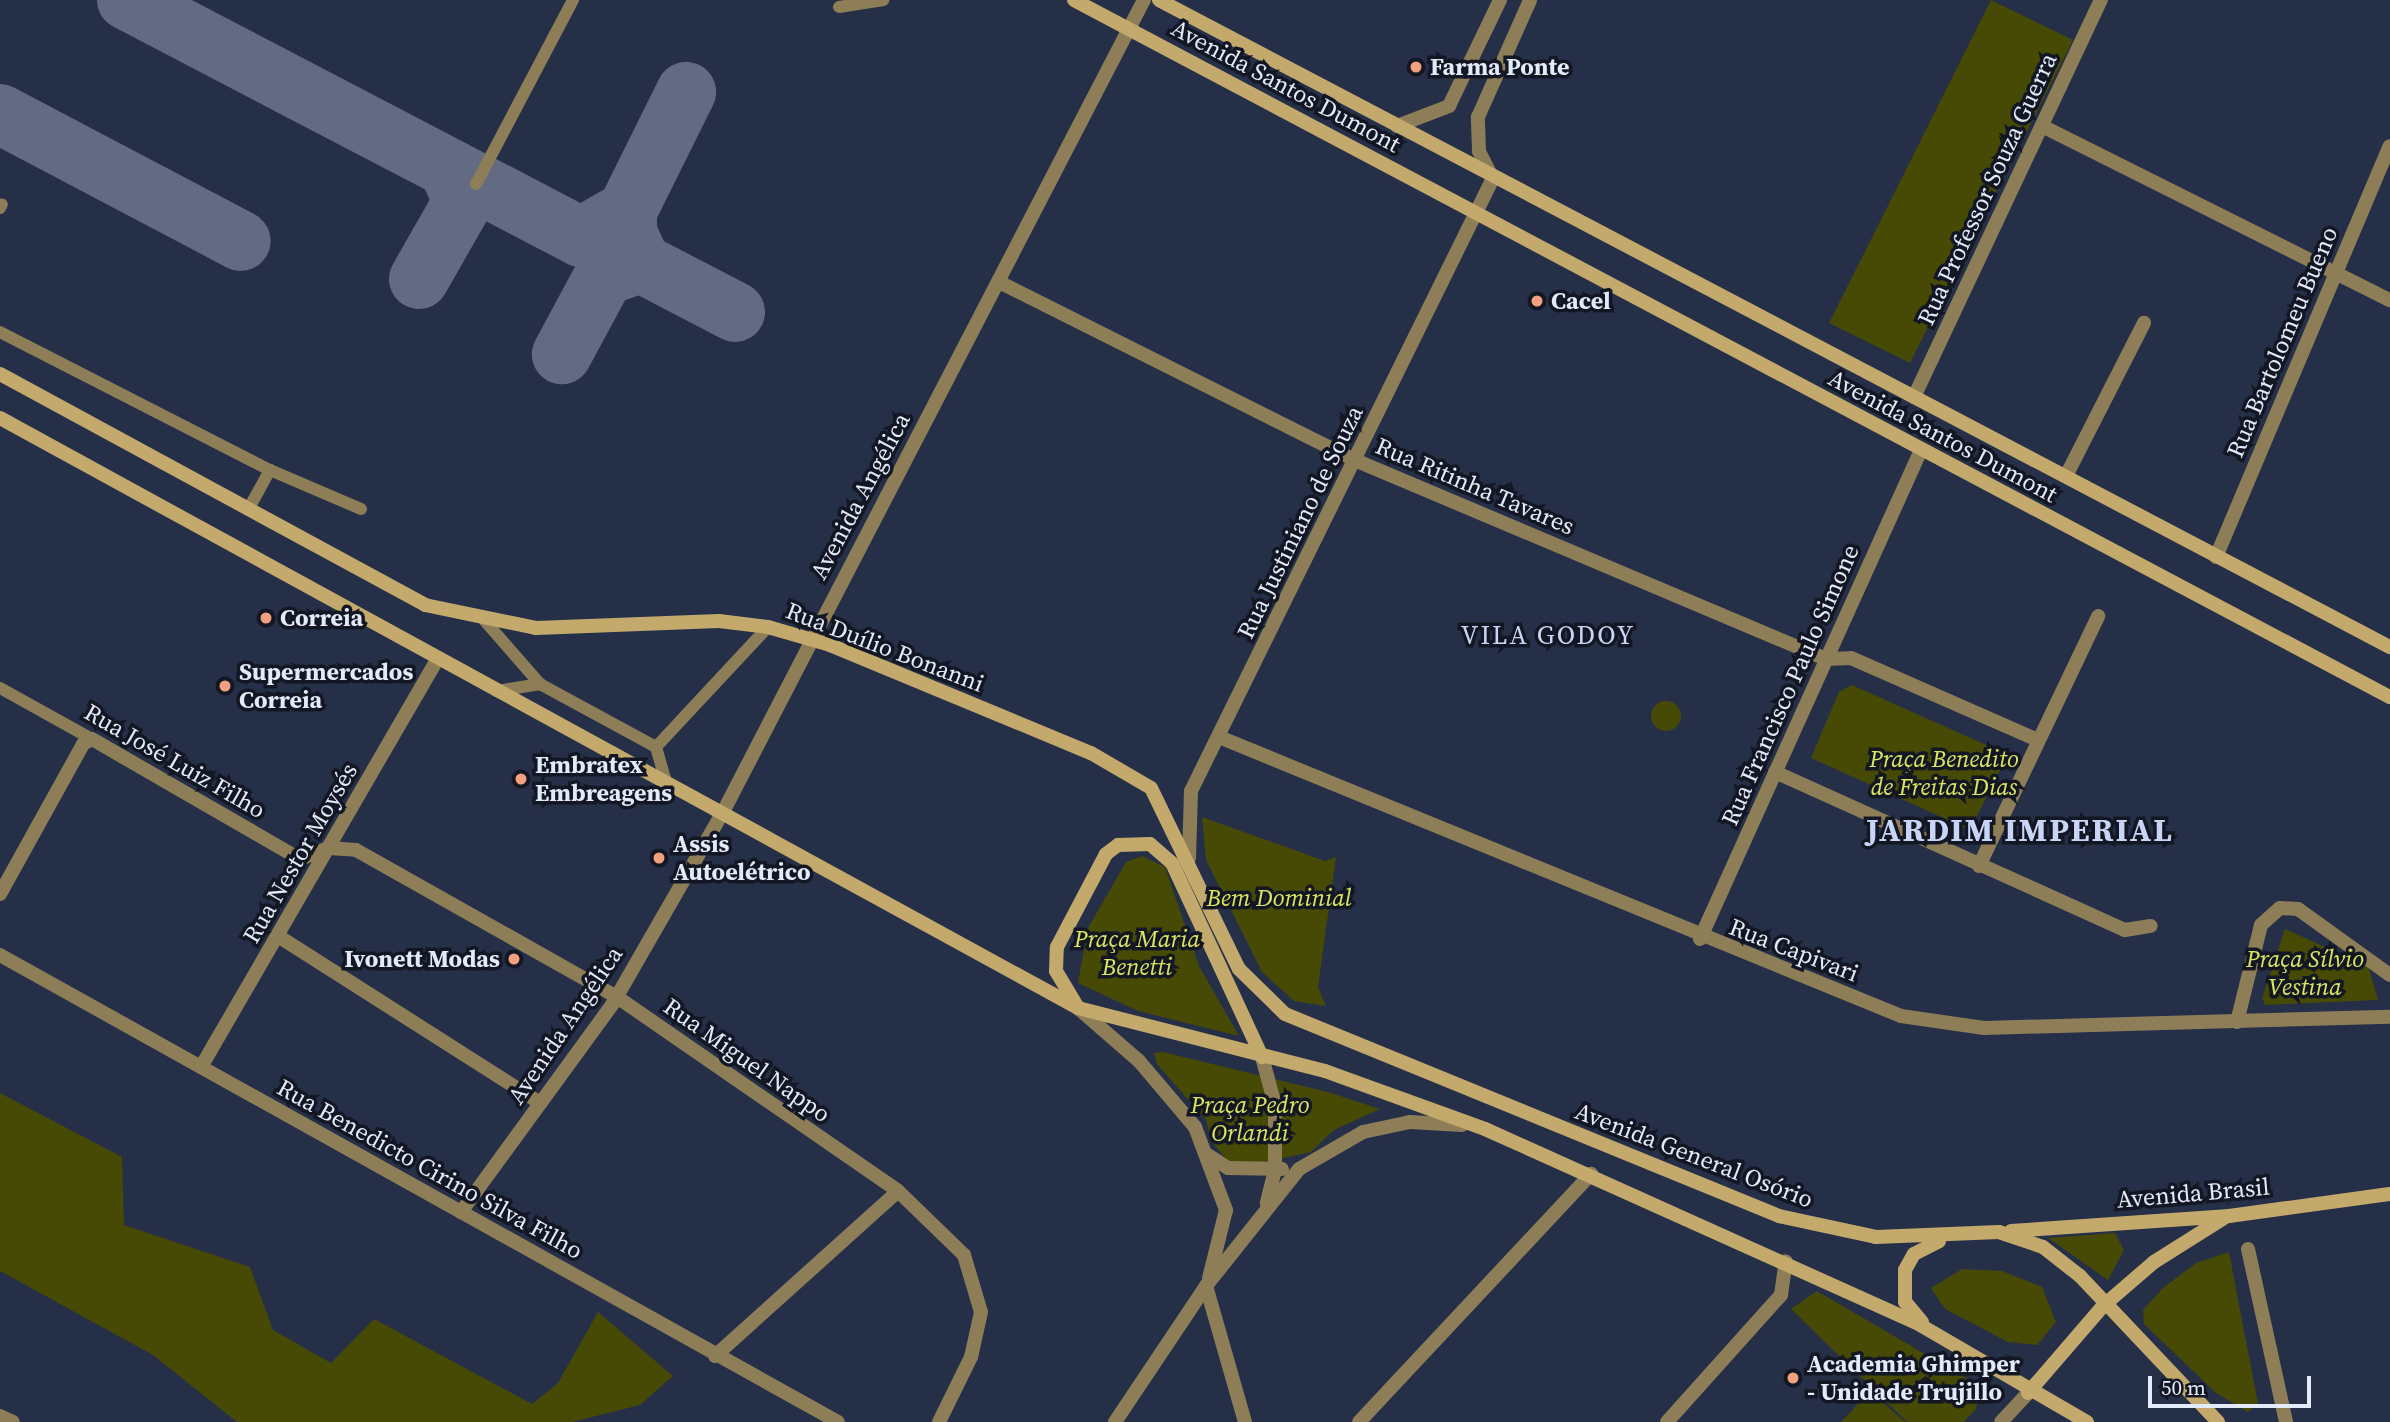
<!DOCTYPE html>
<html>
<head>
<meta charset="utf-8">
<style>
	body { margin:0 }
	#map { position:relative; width:2390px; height:1422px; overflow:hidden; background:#252f48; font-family:"Source Serif 4",serif }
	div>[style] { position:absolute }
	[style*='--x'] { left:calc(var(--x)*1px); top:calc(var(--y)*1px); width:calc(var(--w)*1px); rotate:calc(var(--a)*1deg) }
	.green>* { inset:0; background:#464a04 }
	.round { border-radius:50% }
	.taxiway>* { height:60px; margin:-30px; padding:0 30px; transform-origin:30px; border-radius:30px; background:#626b82 }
	.service>* { height:12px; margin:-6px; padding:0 6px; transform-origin:6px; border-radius:6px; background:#8d7e57 }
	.minor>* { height:14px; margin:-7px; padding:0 7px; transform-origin:7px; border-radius:7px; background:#8d7e57 }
	.tertiary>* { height:14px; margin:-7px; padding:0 7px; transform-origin:7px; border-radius:7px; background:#8d7e57 }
	.secondary>* { height:14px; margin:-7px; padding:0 7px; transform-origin:7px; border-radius:7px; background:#c3a96b }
	.dots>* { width:19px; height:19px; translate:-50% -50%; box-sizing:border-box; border:4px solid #131723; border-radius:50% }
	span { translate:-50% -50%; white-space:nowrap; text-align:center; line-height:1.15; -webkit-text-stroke:7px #131723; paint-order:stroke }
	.poi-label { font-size:24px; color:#e3eafa; font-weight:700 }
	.left { translate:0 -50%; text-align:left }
	.right { translate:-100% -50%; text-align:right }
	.street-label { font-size:24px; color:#e3eafa }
	.park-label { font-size:24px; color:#dbe65f; font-style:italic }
	.neighbourhood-label { font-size:26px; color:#c8d5f6; letter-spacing:2px }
	.district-label { font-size:32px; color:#c8d5f6; font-weight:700; letter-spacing:2px }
	.scale { position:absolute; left:2148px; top:1376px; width:163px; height:32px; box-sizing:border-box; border:4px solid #e3eafa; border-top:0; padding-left:9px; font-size:21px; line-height:24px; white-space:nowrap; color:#e3eafa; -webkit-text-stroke:5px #131723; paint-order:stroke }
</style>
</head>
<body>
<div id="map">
	<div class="green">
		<div style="clip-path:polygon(1991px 0,2073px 40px,1910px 363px,1829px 323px)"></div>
		<div style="clip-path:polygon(1852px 685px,2002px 752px,2004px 762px,1970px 830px,1811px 758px,1839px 692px)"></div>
		<div class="round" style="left:1651px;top:701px;width:30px;height:30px"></div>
		<div style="clip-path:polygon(1202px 817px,1325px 861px,1336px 857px,1318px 987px,1326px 1006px,1294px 1001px,1262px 972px,1206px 860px)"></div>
		<div style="clip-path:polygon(1142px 856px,1165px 867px,1199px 966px,1239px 1036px,1138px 1011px,1078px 983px,1088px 928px,1126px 862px)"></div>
		<div style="clip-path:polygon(2285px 929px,2368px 966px,2378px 1000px,2265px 1005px,2262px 998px)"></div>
		<div style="clip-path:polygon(1163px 1052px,1328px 1092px,1380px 1109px,1334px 1130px,1311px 1152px,1256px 1164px,1229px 1162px,1211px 1141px,1206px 1120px,1157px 1064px,1154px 1053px)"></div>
		<div style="clip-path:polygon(0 1093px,122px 1157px,124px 1225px,250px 1267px,273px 1330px,331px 1363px,374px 1319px,532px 1404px,558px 1383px,598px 1312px,673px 1376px,640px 1405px,572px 1422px,237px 1422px,153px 1355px,0 1271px)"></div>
		<div style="clip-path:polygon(2115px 1233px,2124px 1250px,2108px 1280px,2048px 1238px)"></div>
		<div style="clip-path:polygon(2229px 1252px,2258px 1404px,2248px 1412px,2216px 1393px,2144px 1324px,2143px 1310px,2163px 1288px,2196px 1263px)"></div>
		<div style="clip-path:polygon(1962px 1269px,2002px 1271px,2042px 1287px,2056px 1322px,2037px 1345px,2008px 1342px,1945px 1309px,1931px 1288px)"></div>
		<div style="clip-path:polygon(1817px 1291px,1971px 1381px,1979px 1395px,1976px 1409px,1964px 1422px,1907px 1422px,1791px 1309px)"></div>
		<div style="clip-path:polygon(1870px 1391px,1905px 1422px,1841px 1422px)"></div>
	</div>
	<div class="taxiway">
		<div style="--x:127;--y:0;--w:512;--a:27.57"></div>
		<div style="--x:581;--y:237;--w:53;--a:-29.5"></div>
		<div style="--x:627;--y:211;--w:22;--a:90"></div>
		<div style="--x:627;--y:233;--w:33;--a:65"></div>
		<div style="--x:641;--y:263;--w:39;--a:161"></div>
		<div style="--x:604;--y:276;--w:89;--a:118.3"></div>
		<div style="--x:0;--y:114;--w:272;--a:27.8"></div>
		<div style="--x:627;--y:211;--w:133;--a:-63.6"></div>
		<div style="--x:641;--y:263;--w:106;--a:27.5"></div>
		<div style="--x:419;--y:279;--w:81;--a:-60.3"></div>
		<div style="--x:459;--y:209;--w:16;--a:-86"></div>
		<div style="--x:460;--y:193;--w:25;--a:-116"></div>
	</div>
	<div class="service">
		<div style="--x:839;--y:7;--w:45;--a:-9"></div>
		<div style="--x:476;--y:184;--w:208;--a:-62.2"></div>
		<div style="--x:0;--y:208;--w:4;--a:-63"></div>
		<div style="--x:0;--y:332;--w:303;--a:27.1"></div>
		<div style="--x:248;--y:510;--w:46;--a:-61.2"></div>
		<div style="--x:270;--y:470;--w:99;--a:23.2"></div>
		<div style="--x:485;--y:621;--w:84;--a:48.9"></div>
		<div style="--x:540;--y:684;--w:132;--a:28.5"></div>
		<div style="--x:656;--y:747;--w:37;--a:74"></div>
		<div style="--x:0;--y:688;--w:105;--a:29"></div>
		<div style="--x:496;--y:691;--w:45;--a:-9"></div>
		<div style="--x:656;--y:747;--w:164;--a:-47"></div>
	</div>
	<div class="minor">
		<div style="--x:1397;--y:126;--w:56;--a:-21"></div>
		<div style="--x:1449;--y:106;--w:118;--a:-64.3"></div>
		<div style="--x:2042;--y:126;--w:389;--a:26.6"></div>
		<div style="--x:1492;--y:177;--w:29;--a:-117"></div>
		<div style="--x:1479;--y:151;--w:34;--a:-92"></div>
		<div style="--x:1478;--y:117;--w:128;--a:-66"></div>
		<div style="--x:1001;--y:283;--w:398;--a:26.6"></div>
		<div style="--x:1357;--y:461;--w:509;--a:22.89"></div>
		<div style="--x:1826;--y:659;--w:25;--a:-2"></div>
		<div style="--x:1851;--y:658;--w:204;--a:23.7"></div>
		<div style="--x:1914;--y:397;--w:439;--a:-64.8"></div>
		<div style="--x:2066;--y:476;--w:172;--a:-63"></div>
		<div style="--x:2216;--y:557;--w:446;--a:-67.1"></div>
		<div style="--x:1219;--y:737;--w:737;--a:22.25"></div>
		<div style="--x:1901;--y:1016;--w:84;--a:8.2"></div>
		<div style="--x:1984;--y:1028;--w:406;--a:-1.6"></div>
		<div style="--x:1775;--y:772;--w:384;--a:24.3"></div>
		<div style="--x:2125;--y:930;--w:26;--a:-9"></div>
		<div style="--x:1979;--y:866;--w:277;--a:-64.5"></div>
		<div style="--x:0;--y:894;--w:171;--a:-61"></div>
		<div style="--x:83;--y:744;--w:10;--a:-29"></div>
		<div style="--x:92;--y:739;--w:240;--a:30"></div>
		<div style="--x:300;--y:859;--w:31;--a:-21"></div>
		<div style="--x:329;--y:848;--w:27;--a:4"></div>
		<div style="--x:356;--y:850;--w:300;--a:29.4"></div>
		<div style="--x:617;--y:997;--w:341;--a:34.6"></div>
		<div style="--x:898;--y:1191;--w:92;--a:44.1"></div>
		<div style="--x:964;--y:1255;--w:59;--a:73.4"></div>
		<div style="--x:981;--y:1312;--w:46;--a:102.5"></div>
		<div style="--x:971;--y:1357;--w:72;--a:116.2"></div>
		<div style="--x:278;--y:936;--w:311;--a:32.5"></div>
		<div style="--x:1700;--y:939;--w:537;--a:-65.68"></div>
		<div style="--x:0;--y:955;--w:959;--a:29.13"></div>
		<div style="--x:2237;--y:1022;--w:100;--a:-76.1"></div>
		<div style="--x:2261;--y:925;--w:25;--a:-42"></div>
		<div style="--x:2280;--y:908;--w:18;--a:3"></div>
		<div style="--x:2298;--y:909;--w:113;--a:35.7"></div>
		<div style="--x:201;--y:1067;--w:470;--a:-59.9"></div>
		<div style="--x:461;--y:1212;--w:256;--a:-53.9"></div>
		<div style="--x:612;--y:1005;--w:220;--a:-60.1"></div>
		<div style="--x:2248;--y:1249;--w:177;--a:77.6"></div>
		<div style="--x:1206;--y:1286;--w:141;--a:74"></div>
		<div style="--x:715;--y:1356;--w:246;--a:-42"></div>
		<div style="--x:0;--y:1416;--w:14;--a:25"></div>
		<div style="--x:1359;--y:1422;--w:340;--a:-46.9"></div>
		<div style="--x:1667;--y:1422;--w:171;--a:-48.1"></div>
		<div style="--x:1781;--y:1295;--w:34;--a:-82"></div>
	</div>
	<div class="tertiary">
		<div style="--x:722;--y:814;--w:917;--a:-62.6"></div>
		<div style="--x:1189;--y:858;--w:67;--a:-88.3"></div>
		<div style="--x:1191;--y:791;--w:683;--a:-63.77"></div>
		<div style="--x:1078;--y:1008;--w:81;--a:41"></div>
		<div style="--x:1139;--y:1061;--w:87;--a:49.7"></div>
		<div style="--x:1195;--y:1127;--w:89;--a:69.5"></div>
		<div style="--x:1226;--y:1210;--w:70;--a:104"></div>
		<div style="--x:1262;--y:1057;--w:50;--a:74.8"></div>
		<div style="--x:1275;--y:1105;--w:65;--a:90"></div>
		<div style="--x:1275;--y:1170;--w:34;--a:104"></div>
		<div style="--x:1208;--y:1155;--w:24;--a:33"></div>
		<div style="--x:1228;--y:1168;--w:54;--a:1.1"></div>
		<div style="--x:1115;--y:1422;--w:164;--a:-56.2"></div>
		<div style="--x:1206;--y:1286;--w:149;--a:-51.5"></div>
		<div style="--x:1299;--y:1169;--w:74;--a:-30"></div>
		<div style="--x:1363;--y:1132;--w:48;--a:-12"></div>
		<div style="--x:1410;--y:1122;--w:52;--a:3.3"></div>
		<div style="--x:2001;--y:1422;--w:40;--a:-47"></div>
	</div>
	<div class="secondary">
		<div style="--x:1074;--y:0;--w:1489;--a:27.91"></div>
		<div style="--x:1159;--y:0;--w:1391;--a:27.73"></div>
		<div style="--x:0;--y:374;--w:484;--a:28.5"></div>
		<div style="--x:425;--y:605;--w:113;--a:11.7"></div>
		<div style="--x:536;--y:628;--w:183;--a:-2.2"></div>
		<div style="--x:719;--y:621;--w:49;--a:7"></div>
		<div style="--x:768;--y:627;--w:65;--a:16.2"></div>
		<div style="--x:830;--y:645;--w:282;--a:22.5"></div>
		<div style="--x:1091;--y:753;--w:69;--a:30.3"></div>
		<div style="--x:1151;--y:788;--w:201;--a:64.1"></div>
		<div style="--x:1239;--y:969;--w:64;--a:44.4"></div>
		<div style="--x:1285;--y:1014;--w:534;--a:22.24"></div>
		<div style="--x:1779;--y:1216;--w:99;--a:12.2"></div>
		<div style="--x:1876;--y:1237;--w:123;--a:-2.3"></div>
		<div style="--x:1999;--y:1232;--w:46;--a:18.8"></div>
		<div style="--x:2043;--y:1247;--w:47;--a:38.1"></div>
		<div style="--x:2080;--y:1276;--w:201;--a:46.6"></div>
		<div style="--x:0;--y:418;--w:1229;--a:28.69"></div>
		<div style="--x:1078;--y:1008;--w:255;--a:14.3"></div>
		<div style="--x:1325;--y:1071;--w:170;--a:19.9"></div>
		<div style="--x:1485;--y:1129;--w:471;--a:24.2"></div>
		<div style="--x:1915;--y:1322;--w:199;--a:30.2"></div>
		<div style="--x:1077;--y:1006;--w:41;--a:-121"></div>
		<div style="--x:1056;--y:971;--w:24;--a:-88"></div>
		<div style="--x:1057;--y:947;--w:105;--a:-62.2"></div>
		<div style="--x:1106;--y:854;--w:15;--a:-37"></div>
		<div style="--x:1118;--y:845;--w:32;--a:-2"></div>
		<div style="--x:1150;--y:844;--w:29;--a:41"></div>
		<div style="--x:1172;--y:863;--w:214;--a:65.1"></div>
		<div style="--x:2011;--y:1231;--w:219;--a:-3.9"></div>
		<div style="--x:2229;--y:1216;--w:162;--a:-7.8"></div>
		<div style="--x:1922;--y:1322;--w:26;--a:-130"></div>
		<div style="--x:1905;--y:1302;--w:32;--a:-90"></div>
		<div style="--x:1905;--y:1270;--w:18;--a:-61"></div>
		<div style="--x:1914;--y:1254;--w:28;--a:-27"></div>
		<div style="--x:2028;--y:1393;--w:115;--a:-49.2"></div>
		<div style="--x:2103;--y:1306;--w:67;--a:-40.8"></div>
		<div style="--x:2154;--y:1262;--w:83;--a:-32.2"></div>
	</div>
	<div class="dots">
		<div style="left:1416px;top:67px;background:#f2a07f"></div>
		<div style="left:1537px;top:301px;background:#f2a07f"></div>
		<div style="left:266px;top:618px;background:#f2a07f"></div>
		<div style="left:225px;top:686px;background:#f2a07f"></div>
		<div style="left:521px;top:779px;background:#f2a07f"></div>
		<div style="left:659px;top:858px;background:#f2a07f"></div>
		<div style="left:514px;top:959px;background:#f2a07f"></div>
		<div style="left:1793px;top:1378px;background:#f2a07f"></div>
	</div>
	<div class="poi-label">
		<span class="left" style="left:1430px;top:67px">Farma Ponte</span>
		<span class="left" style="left:1551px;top:301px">Cacel</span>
		<span class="left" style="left:280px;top:618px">Correia</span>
		<span class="left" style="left:239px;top:686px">Supermercados<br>Correia</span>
		<span class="left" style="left:535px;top:779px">Embratex<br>Embreagens</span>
		<span class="left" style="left:673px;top:858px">Assis<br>Autoelétrico</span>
		<span class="right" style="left:500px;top:959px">Ivonett Modas</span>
		<span class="left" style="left:1807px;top:1378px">Academia Ghimper<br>- Unidade Trujillo</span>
	</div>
	<div class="street-label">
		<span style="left:1286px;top:86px;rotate:28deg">Avenida Santos Dumont</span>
		<span style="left:1987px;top:189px;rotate:-65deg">Rua Professor Souza Guerra</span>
		<span style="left:2282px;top:342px;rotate:-67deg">Rua Bartolomeu Bueno</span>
		<span style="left:1943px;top:436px;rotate:28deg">Avenida Santos Dumont</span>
		<span style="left:1475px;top:486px;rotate:23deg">Rua Ritinha Tavares</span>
		<span style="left:860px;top:496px;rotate:-62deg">Avenida Angélica</span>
		<span style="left:1300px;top:522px;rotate:-64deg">Rua Justiniano de Souza</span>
		<span style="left:885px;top:647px;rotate:21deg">Rua Duílio Bonanni</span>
		<span style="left:1790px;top:685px;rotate:-66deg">Rua Francisco Paulo Simone</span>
		<span style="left:175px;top:761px;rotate:30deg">Rua José Luiz Filho</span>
		<span style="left:300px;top:853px;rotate:-60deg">Rua Nestor Moysés</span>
		<span style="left:1794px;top:950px;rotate:21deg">Rua Capivari</span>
		<span style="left:565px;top:1025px;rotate:-56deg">Avenida Angélica</span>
		<span style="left:747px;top:1060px;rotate:35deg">Rua Miguel Nappo</span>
		<span style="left:1694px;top:1155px;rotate:21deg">Avenida General Osório</span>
		<span style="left:430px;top:1169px;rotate:29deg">Rua Benedicto Cirino Silva Filho</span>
		<span style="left:2193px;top:1193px;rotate:-5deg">Avenida Brasil</span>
	</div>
	<div class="park-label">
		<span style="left:1944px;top:773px">Praça Benedito<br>de Freitas Dias</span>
		<span style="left:1279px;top:898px">Bem Dominial</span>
		<span style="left:1137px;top:953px">Praça Maria<br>Benetti</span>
		<span style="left:2305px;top:973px">Praça Sílvio<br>Vestina</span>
		<span style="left:1250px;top:1119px">Praça Pedro<br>Orlandi</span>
	</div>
	<div class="neighbourhood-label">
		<span style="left:1548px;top:636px">VILA GODOY</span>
	</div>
	<div class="district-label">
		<span style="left:2020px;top:830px">JARDIM IMPERIAL</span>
	</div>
	<div class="scale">50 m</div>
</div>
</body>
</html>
